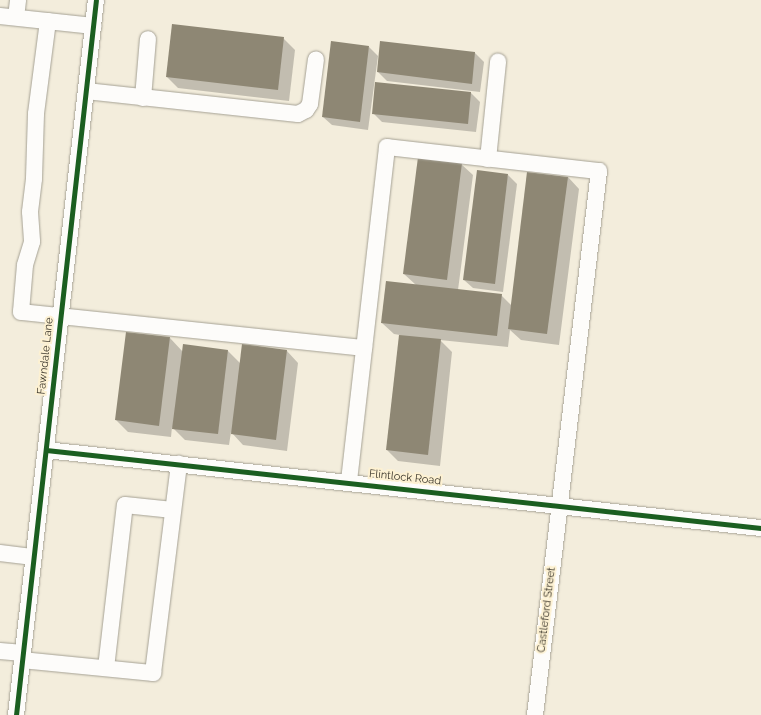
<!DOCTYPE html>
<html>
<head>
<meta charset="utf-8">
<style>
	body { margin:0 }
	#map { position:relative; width:761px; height:715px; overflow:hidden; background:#f3eddc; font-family:Raleway,sans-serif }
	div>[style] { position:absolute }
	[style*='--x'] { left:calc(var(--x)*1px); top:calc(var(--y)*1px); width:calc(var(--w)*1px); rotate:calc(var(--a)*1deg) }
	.shadow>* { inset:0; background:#0003 }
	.building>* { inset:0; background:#8e8774 }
	.roads { filter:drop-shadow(0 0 1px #a5a194) drop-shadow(0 0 1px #a5a194) }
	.minor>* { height:16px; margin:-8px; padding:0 8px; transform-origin:8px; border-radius:8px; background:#fdfcfa }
	.cycleway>* { height:5px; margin:-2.5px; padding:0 2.5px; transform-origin:2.5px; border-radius:2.5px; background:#1b5e20 }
	span { translate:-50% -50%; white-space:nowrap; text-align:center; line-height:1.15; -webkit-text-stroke:4px #fdf1d2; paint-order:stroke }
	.street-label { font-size:11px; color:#3a352a }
</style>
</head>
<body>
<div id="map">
	<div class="shadow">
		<div style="clip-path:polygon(283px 38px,295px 50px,289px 101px,178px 88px,167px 77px)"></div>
		<div style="clip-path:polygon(381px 42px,475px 53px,484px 62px,480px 92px,387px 81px,378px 72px)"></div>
		<div style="clip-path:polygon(369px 47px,378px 56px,368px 130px,332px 125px,323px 117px)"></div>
		<div style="clip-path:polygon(376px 83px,471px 93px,480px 102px,476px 132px,382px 122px,373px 113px)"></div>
		<div style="clip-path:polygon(461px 164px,473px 175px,458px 290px,501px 295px,512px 306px,568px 177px,579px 189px,559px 345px,521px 340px,510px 330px,508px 347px,440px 340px,452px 352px,440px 466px,398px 461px,387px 450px,400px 335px,394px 334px,382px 323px,416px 285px,404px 274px)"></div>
		<div style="clip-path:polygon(508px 175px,517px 184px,503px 292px,473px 288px,464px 280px)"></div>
		<div style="clip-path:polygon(170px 338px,183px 352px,228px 351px,241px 364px,287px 351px,298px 363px,287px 451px,243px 445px,231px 432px,229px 445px,185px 440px,172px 427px,171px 437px,128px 432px,116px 420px)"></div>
	</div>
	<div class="building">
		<div style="clip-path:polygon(172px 24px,284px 37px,278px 90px,166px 77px)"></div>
		<div style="clip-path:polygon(331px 41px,369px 46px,360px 122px,322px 117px)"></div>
		<div style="clip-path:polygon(380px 41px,475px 52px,472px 84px,377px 72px)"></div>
		<div style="clip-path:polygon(375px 82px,471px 92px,468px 124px,372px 114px)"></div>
		<div style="clip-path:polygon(418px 157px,462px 163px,447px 280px,403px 274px)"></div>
		<div style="clip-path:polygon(477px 170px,508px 174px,495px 284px,463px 280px)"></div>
		<div style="clip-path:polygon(527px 172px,568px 177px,547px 334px,508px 329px)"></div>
		<div style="clip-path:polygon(386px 281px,502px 294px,497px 336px,381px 323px)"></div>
		<div style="clip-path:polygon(126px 332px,170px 337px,159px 426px,115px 420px)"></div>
		<div style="clip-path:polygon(399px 335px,441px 339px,428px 455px,386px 450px)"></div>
		<div style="clip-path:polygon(183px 344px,228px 350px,218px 434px,172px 429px)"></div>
		<div style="clip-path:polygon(242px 344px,287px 350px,276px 440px,231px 434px)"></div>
	</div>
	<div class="roads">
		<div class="minor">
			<div style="--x:0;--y:16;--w:94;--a:6.1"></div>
			<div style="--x:16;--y:17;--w:17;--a:-83"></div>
			<div style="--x:48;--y:21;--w:94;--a:97.4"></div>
			<div style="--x:36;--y:114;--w:65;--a:91.8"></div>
			<div style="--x:34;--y:179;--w:33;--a:97"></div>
			<div style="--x:30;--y:212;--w:30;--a:86"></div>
			<div style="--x:32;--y:242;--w:24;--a:107"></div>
			<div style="--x:25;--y:265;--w:47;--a:94.9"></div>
			<div style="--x:21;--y:312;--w:345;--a:6"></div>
			<div style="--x:86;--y:91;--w:213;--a:6.2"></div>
			<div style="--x:298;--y:114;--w:9;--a:-27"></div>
			<div style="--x:306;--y:110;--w:7;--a:-56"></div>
			<div style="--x:310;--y:104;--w:45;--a:-82.4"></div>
			<div style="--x:143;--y:98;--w:59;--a:-85.2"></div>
			<div style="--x:488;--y:159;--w:98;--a:-84.1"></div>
			<div style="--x:46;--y:450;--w:719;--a:6.23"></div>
			<div style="--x:349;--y:481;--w:336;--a:-83.5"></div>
			<div style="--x:387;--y:147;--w:213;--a:6.5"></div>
			<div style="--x:599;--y:171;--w:548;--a:96.71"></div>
			<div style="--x:0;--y:553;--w:34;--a:7"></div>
			<div style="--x:0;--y:651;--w:23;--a:5"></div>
			<div style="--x:22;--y:660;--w:132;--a:5.7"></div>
			<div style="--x:153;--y:673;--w:211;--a:-82.9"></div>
			<div style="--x:106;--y:668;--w:164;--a:-83.4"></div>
			<div style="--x:125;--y:505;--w:48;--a:5.9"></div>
			<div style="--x:16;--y:715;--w:719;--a:-83.62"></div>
		</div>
	</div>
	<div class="cycleway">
		<div style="--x:46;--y:450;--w:719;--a:6.23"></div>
		<div style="--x:16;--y:715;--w:719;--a:-83.62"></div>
	</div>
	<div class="street-label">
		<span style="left:46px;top:356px;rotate:-84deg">Fawndale Lane</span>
		<span style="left:405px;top:478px;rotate:6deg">Flintlock Road</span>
		<span style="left:547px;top:610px;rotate:-83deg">Castleford Street</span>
	</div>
</div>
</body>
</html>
